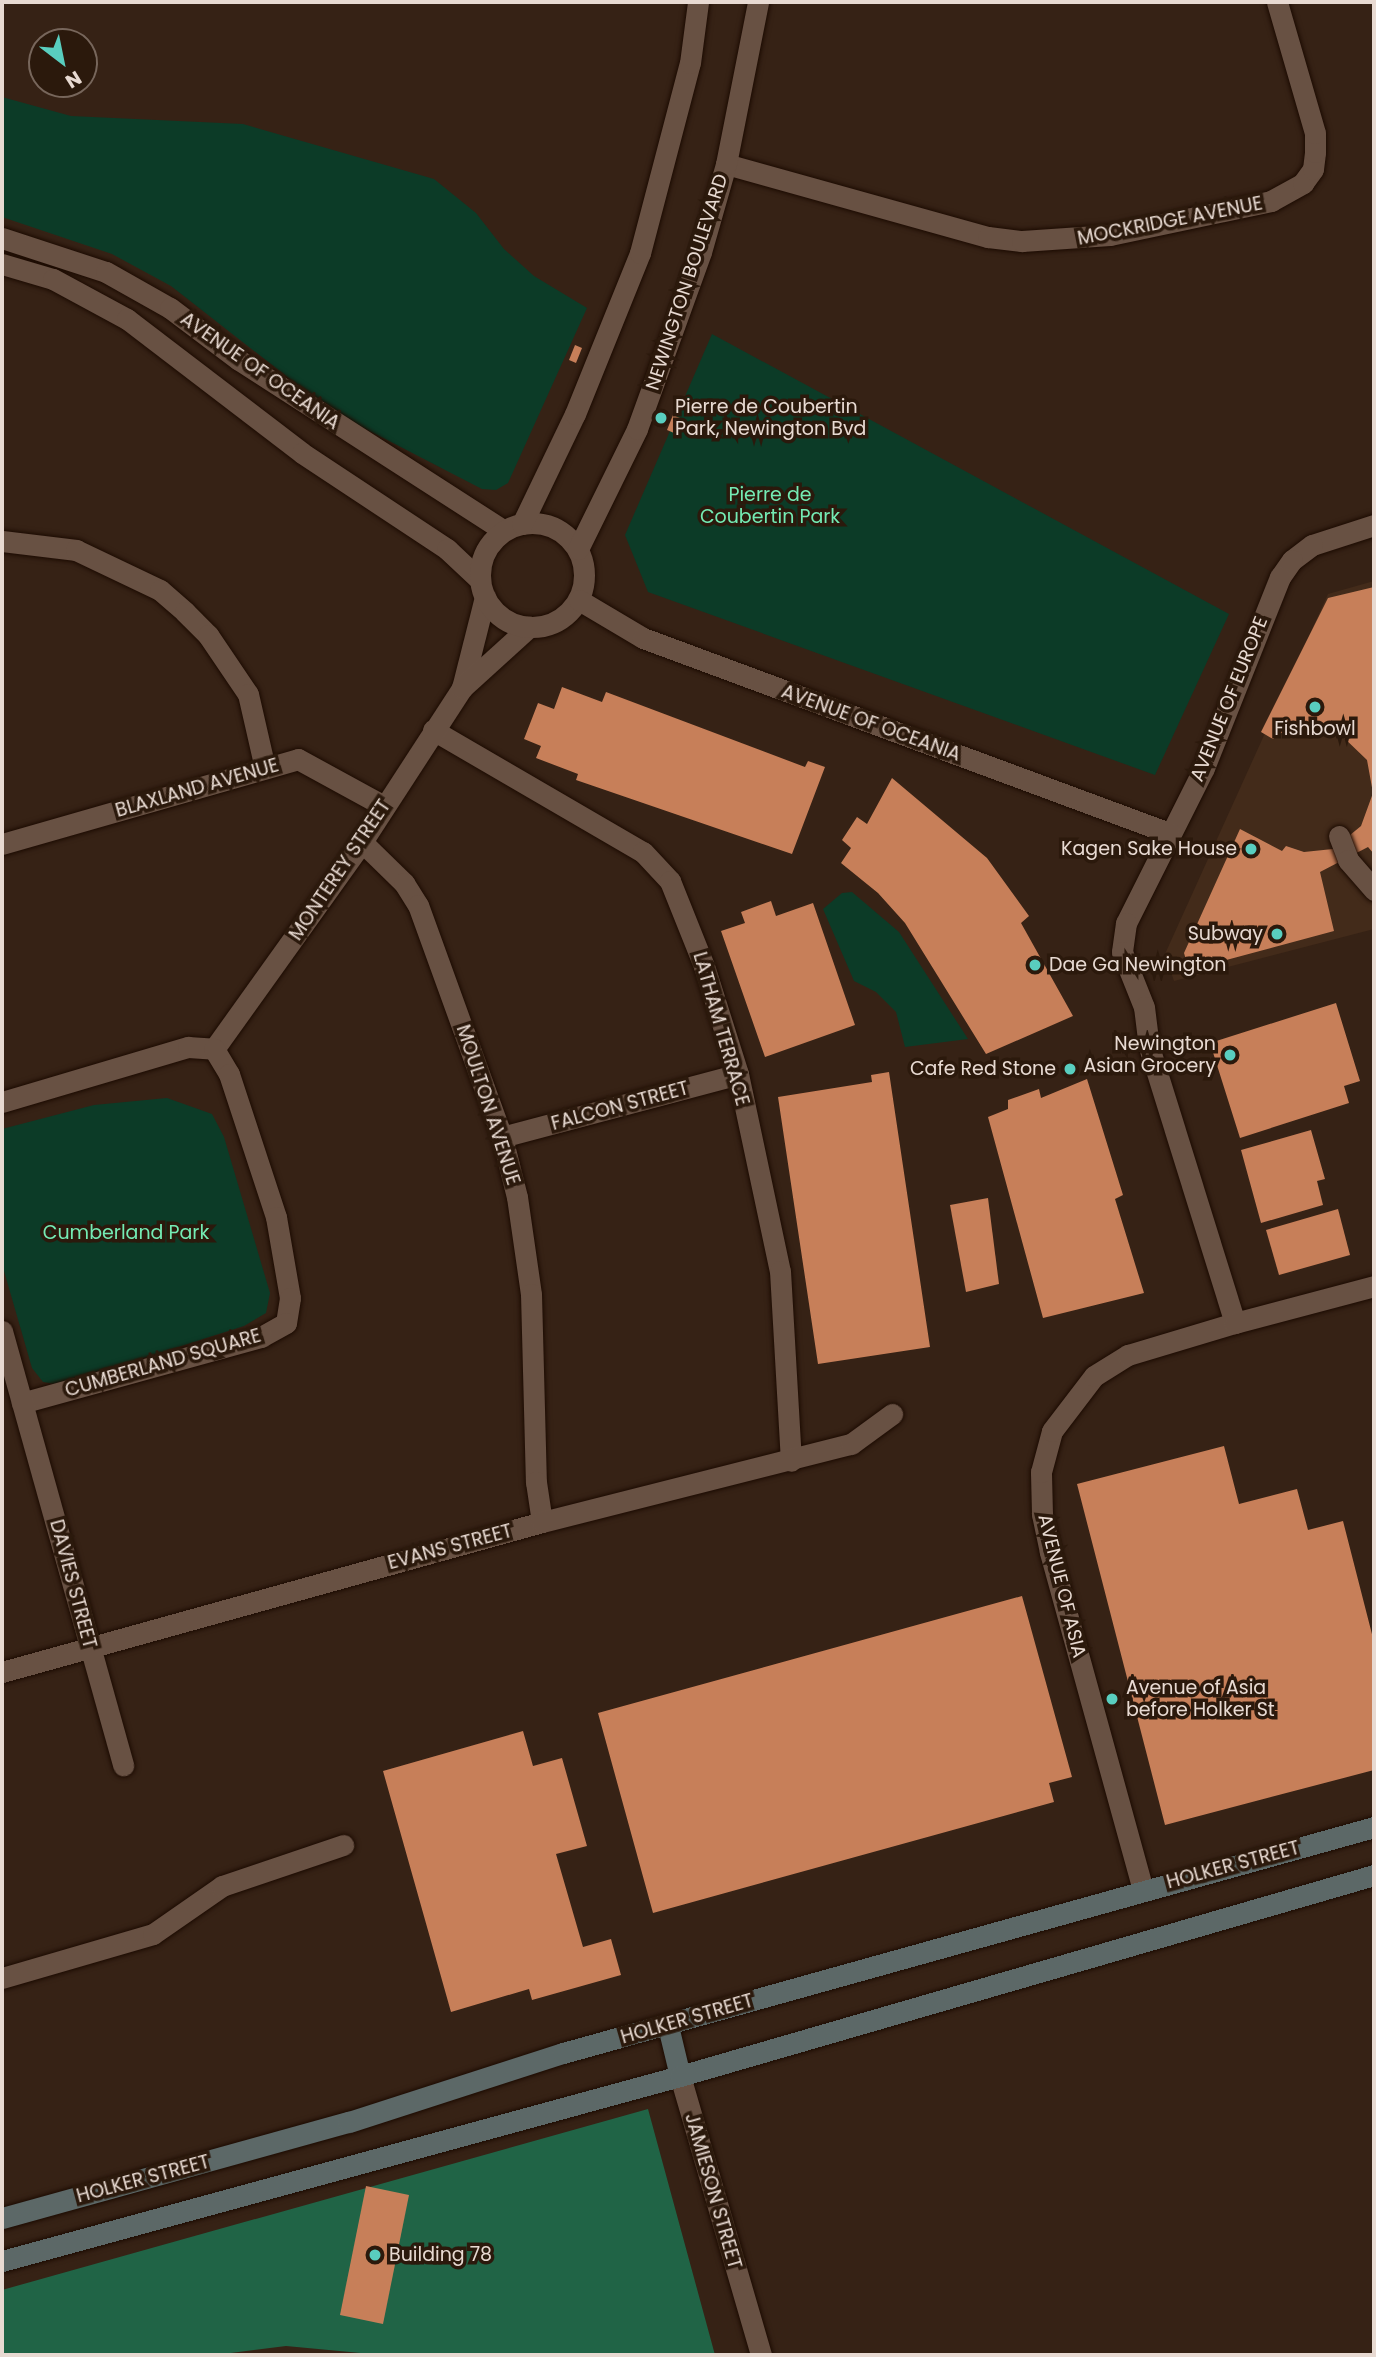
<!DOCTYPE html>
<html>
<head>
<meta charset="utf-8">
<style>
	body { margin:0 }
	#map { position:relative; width:1376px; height:2357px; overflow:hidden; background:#362215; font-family:Poppins,sans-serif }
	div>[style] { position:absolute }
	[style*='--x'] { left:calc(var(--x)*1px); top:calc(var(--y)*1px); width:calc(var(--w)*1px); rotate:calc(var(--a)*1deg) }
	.built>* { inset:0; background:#432b1a }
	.green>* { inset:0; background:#0c3b27 }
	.forest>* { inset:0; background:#206446 }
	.building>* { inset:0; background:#c77f59 }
	.roads { filter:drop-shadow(0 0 2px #1c0b02) drop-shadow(0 0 2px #1c0b02) }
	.pedestrian>* { height:21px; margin:-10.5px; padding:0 10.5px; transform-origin:10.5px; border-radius:10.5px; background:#685143 }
	.minor>* { height:21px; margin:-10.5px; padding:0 10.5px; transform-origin:10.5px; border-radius:10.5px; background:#685143 }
	.tertiary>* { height:21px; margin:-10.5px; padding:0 10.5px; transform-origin:10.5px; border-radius:10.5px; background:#685143 }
	.tertiary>.ring { margin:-10.5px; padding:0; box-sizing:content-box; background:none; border:21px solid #685143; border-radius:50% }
	.secondary>* { height:21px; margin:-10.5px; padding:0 10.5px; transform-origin:10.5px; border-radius:10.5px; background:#5c6867 }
	.dots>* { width:19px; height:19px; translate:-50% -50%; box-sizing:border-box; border:4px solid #2b190c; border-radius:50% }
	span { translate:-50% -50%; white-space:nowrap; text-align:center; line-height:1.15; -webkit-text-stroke:7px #2b190c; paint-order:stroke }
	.street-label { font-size:19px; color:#e8dad2 }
	.poi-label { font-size:19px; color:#e8dad2 }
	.left { translate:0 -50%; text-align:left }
	.right { translate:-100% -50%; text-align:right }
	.park-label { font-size:19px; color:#74ebb4 }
	.frame { position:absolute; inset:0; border:4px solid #e8dad2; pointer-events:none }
	.north { position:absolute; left:28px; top:28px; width:70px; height:70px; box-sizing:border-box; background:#2b190c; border:2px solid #77665b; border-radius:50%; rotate:148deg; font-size:19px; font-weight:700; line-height:28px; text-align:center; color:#e8dad2 }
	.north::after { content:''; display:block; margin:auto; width:24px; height:32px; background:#59cebf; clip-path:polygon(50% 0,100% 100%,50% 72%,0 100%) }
</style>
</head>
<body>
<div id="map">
	<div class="built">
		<div style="clip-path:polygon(1374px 581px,1374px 929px,1174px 981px,1165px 954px,1328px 594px)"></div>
	</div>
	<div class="green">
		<div style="clip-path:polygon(2px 97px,71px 116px,243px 124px,434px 179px,476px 213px,504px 249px,534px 276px,587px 308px,508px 483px,496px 490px,482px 489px,331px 411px,171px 286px,112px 254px,2px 217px)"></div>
		<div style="clip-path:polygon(712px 334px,1229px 614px,1155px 775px,648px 592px,625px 535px)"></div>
		<div style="clip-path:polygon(852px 892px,899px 932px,968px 1039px,905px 1047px,896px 1012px,876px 992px,854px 981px,823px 909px,842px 893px)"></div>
		<div style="clip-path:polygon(167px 1098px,212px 1114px,224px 1137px,270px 1293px,266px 1313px,244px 1326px,150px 1356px,54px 1384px,43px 1382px,32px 1368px,2px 1264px,2px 1129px,94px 1105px)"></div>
	</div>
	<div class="forest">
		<div style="clip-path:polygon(648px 2109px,715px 2355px,382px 2355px,286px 2346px,215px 2355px,2px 2355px,2px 2290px)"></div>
	</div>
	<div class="building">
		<div style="clip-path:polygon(575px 345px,582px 348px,576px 363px,569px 360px)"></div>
		<div style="clip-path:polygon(673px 415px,680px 418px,674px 433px,667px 430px)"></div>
		<div style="clip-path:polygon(1374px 587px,1374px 854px,1368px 847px,1320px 872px,1334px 931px,1189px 970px,1184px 953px,1240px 829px,1282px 851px,1286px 846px,1304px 852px,1333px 849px,1361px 826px,1373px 793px,1367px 760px,1341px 735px,1313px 725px,1287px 729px,1273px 739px,1261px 732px,1328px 598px)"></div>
		<div style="clip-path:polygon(562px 687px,602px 702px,606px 692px,805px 767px,808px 761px,825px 767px,792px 854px,576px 780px,578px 774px,536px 758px,541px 746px,524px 739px,538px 703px,554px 709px)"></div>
		<div style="clip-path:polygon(892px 778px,987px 858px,1029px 916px,1021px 923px,1073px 1016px,986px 1054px,905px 923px,878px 893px,841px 863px,851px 848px,842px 840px,857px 817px,867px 824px)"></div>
		<div style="clip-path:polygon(771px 901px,776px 916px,813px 903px,855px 1025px,765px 1057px,721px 931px,745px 923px,741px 912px)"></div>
		<div style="clip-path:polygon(1336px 1003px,1360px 1081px,1344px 1086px,1349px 1103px,1240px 1138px,1210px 1043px)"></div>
		<div style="clip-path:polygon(889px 1072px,930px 1347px,818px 1364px,778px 1097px,872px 1082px,871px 1075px)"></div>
		<div style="clip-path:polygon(1087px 1079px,1123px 1195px,1115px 1199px,1144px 1293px,1043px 1318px,988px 1117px,1008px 1109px,1008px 1100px,1039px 1089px,1041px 1098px)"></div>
		<div style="clip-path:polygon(1311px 1130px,1325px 1179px,1317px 1181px,1323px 1205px,1261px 1223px,1241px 1150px)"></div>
		<div style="clip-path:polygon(988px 1198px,999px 1284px,966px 1292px,950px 1205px)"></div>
		<div style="clip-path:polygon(1338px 1209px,1350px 1255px,1279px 1275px,1266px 1230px)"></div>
		<div style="clip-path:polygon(1224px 1446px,1239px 1504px,1297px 1489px,1308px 1530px,1343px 1521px,1374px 1642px,1374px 1770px,1165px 1825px,1077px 1484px)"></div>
		<div style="clip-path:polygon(1022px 1596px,1072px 1777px,1049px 1783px,1054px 1802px,653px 1913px,598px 1713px)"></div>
		<div style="clip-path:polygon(523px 1731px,533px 1766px,562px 1758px,587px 1846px,556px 1854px,583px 1947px,611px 1939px,621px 1975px,532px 2000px,529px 1989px,451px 2012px,383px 1771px)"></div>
		<div style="clip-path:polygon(366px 2186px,409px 2195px,383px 2324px,340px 2315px)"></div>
	</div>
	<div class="roads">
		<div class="pedestrian">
			<div style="--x:1339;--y:836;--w:26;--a:69"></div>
			<div style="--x:1348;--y:860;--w:40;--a:49"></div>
		</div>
		<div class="minor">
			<div style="--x:726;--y:164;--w:272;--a:15.6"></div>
			<div style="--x:988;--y:237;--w:34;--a:7"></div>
			<div style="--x:1022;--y:241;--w:88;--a:-3.9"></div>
			<div style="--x:1110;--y:235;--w:165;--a:-11.9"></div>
			<div style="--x:1271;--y:201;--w:37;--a:-29"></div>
			<div style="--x:1303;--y:183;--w:17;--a:-54"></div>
			<div style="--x:1313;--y:169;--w:17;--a:-83"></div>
			<div style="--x:1315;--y:152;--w:19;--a:-90"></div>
			<div style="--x:1315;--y:133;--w:136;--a:-106.2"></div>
			<div style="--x:2;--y:541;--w:75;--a:6.9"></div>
			<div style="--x:76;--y:550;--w:93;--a:25.5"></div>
			<div style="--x:160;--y:590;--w:33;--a:41"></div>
			<div style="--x:185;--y:612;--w:33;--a:45"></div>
			<div style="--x:208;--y:635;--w:71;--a:55.9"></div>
			<div style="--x:248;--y:694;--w:76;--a:77.1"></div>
			<div style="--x:462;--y:688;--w:94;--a:-75.8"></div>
			<div style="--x:433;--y:730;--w:243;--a:30.2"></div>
			<div style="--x:643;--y:852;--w:40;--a:47"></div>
			<div style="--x:670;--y:881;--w:92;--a:68.2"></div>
			<div style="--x:704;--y:966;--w:113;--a:72.5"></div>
			<div style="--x:738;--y:1074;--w:201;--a:78"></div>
			<div style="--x:780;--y:1271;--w:190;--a:86.7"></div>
			<div style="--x:362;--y:842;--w:59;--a:44.3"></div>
			<div style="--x:404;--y:883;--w:26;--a:58"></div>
			<div style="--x:418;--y:905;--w:247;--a:70.1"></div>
			<div style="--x:502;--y:1137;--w:62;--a:76"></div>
			<div style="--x:517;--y:1197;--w:98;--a:81.8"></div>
			<div style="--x:531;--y:1294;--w:188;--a:88.5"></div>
			<div style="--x:536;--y:1482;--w:40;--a:81.5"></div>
			<div style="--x:2;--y:844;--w:308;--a:-16"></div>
			<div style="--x:298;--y:759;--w:98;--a:28.7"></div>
			<div style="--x:214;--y:1049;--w:254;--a:-54.4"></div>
			<div style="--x:362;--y:842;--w:184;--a:-57"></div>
			<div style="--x:462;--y:688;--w:91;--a:-42.3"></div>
			<div style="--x:2;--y:1102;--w:194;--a:-16.5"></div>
			<div style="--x:188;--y:1047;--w:26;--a:4"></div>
			<div style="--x:214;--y:1049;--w:29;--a:59"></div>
			<div style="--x:229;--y:1074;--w:151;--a:71.8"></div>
			<div style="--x:276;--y:1217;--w:82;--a:80.2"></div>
			<div style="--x:290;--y:1298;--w:25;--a:99"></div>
			<div style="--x:286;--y:1323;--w:29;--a:151"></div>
			<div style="--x:261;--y:1337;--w:248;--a:164.6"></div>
			<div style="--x:502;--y:1137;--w:244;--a:-14.9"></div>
			<div style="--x:2;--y:1331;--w:451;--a:74.4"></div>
			<div style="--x:2;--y:1672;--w:560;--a:-15.52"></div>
			<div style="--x:542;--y:1522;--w:319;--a:-14.2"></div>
			<div style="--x:851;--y:1444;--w:51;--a:-36.2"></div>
			<div style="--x:1143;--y:1890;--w:351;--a:-105.4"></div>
			<div style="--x:1050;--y:1552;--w:39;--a:-102"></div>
			<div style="--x:1042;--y:1514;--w:42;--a:-91.4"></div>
			<div style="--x:1041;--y:1472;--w:42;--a:-75"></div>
			<div style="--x:1052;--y:1431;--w:69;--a:-52.6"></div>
			<div style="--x:1094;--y:1376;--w:40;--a:-32"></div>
			<div style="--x:1128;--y:1355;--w:112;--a:-16.7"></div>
			<div style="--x:2;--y:1978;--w:157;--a:-16.2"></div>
			<div style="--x:153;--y:1934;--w:84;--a:-34.8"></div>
			<div style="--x:222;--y:1886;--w:128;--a:-18.7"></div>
			<div style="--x:680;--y:2076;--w:291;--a:73.8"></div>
		</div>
		<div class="tertiary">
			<div style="--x:2;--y:238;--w:109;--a:18.1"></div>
			<div style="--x:106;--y:272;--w:73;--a:29.4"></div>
			<div style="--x:170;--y:308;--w:86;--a:37"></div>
			<div style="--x:239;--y:360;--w:315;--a:32.8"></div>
			<div style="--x:2;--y:264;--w:53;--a:16.4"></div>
			<div style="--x:53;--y:279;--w:84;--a:28.4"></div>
			<div style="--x:127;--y:319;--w:220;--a:37.4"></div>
			<div style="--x:302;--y:453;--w:174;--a:33.5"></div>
			<div style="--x:447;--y:549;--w:45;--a:43.2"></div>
			<div class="ring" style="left:480px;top:523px;width:83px;height:83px"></div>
			<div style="--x:522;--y:524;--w:122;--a:-64.3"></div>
			<div style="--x:575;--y:414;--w:174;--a:-68"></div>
			<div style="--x:640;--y:253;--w:196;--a:-75.3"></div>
			<div style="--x:690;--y:63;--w:62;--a:-82.5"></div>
			<div style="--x:1374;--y:525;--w:65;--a:162.1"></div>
			<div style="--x:1312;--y:545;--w:25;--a:143"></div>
			<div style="--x:1292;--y:560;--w:21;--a:125"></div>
			<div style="--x:1280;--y:577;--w:206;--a:111.7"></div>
			<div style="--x:1204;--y:768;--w:174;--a:116.7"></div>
			<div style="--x:1126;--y:923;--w:29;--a:98"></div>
			<div style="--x:1122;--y:952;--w:59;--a:68.2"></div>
			<div style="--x:1144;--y:1007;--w:40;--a:82.9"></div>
			<div style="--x:1149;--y:1047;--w:289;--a:72.7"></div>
			<div style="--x:1235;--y:1323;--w:144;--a:-14.9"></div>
			<div style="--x:578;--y:549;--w:134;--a:-63.8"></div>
			<div style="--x:637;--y:429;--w:188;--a:-70.1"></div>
			<div style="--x:701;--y:252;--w:91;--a:-74.1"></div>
			<div style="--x:726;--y:164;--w:165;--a:-78.8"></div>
			<div style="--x:579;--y:600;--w:74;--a:30.7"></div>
			<div style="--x:643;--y:638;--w:561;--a:20.34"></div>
		</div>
		<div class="secondary">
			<div style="--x:668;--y:2026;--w:51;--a:76.5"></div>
			<div style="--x:2;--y:2218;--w:360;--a:-15.5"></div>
			<div style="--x:349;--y:2122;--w:225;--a:-17.9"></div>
			<div style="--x:563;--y:2053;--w:842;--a:-15.57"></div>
			<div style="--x:2;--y:2261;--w:703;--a:-15.26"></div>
			<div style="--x:680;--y:2076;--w:723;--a:-16.15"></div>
		</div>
	</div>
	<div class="dots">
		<div style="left:661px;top:418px;background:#59cebf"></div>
		<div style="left:1315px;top:707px;background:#59cebf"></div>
		<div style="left:1251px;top:849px;background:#59cebf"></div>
		<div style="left:1277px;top:934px;background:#59cebf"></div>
		<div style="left:1035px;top:965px;background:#59cebf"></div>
		<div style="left:1230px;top:1055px;background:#59cebf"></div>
		<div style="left:1070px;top:1069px;background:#59cebf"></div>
		<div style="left:1112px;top:1699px;background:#59cebf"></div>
		<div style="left:375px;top:2255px;background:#59cebf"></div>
	</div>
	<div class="street-label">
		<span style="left:1170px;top:221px;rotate:-11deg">MOCKRIDGE AVENUE</span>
		<span style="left:687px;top:282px;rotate:-72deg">NEWINGTON BOULEVARD</span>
		<span style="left:260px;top:371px;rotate:35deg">AVENUE OF OCEANIA</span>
		<span style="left:1229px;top:699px;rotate:-68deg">AVENUE OF EUROPE</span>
		<span style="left:871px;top:723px;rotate:20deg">AVENUE OF OCEANIA</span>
		<span style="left:197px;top:788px;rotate:-16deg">BLAXLAND AVENUE</span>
		<span style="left:340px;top:870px;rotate:-56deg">MONTEREY STREET</span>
		<span style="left:721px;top:1029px;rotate:74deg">LATHAM TERRACE</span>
		<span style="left:488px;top:1105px;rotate:72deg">MOULTON AVENUE</span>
		<span style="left:620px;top:1106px;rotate:-15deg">FALCON STREET</span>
		<span style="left:163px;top:1363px;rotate:-16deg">CUMBERLAND SQUARE</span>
		<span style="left:450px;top:1547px;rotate:-15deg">EVANS STREET</span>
		<span style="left:73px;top:1584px;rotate:75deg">DAVIES STREET</span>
		<span style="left:1062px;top:1586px;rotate:76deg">AVENUE OF ASIA</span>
		<span style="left:1233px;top:1865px;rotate:-15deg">HOLKER STREET</span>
		<span style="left:687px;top:2019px;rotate:-16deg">HOLKER STREET</span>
		<span style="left:143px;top:2179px;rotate:-15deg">HOLKER STREET</span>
		<span style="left:713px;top:2191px;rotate:74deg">JAMIESON STREET</span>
	</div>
	<div class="poi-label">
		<span class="left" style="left:675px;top:418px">Pierre de Coubertin<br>Park, Newington Bvd</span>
		<span style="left:1315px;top:729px">Fishbowl</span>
		<span class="right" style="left:1237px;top:849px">Kagen Sake House</span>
		<span class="right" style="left:1263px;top:934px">Subway</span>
		<span class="left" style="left:1049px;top:965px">Dae Ga Newington</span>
		<span class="right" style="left:1216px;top:1055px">Newington<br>Asian Grocery</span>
		<span class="right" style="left:1056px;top:1069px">Cafe Red Stone</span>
		<span class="left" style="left:1126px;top:1699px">Avenue of Asia<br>before Holker St</span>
		<span class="left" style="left:389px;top:2255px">Building 78</span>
	</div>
	<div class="park-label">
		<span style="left:770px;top:506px">Pierre de<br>Coubertin Park</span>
		<span style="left:126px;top:1233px">Cumberland Park</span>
	</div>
	<div class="frame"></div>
	<div class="north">N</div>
</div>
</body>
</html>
